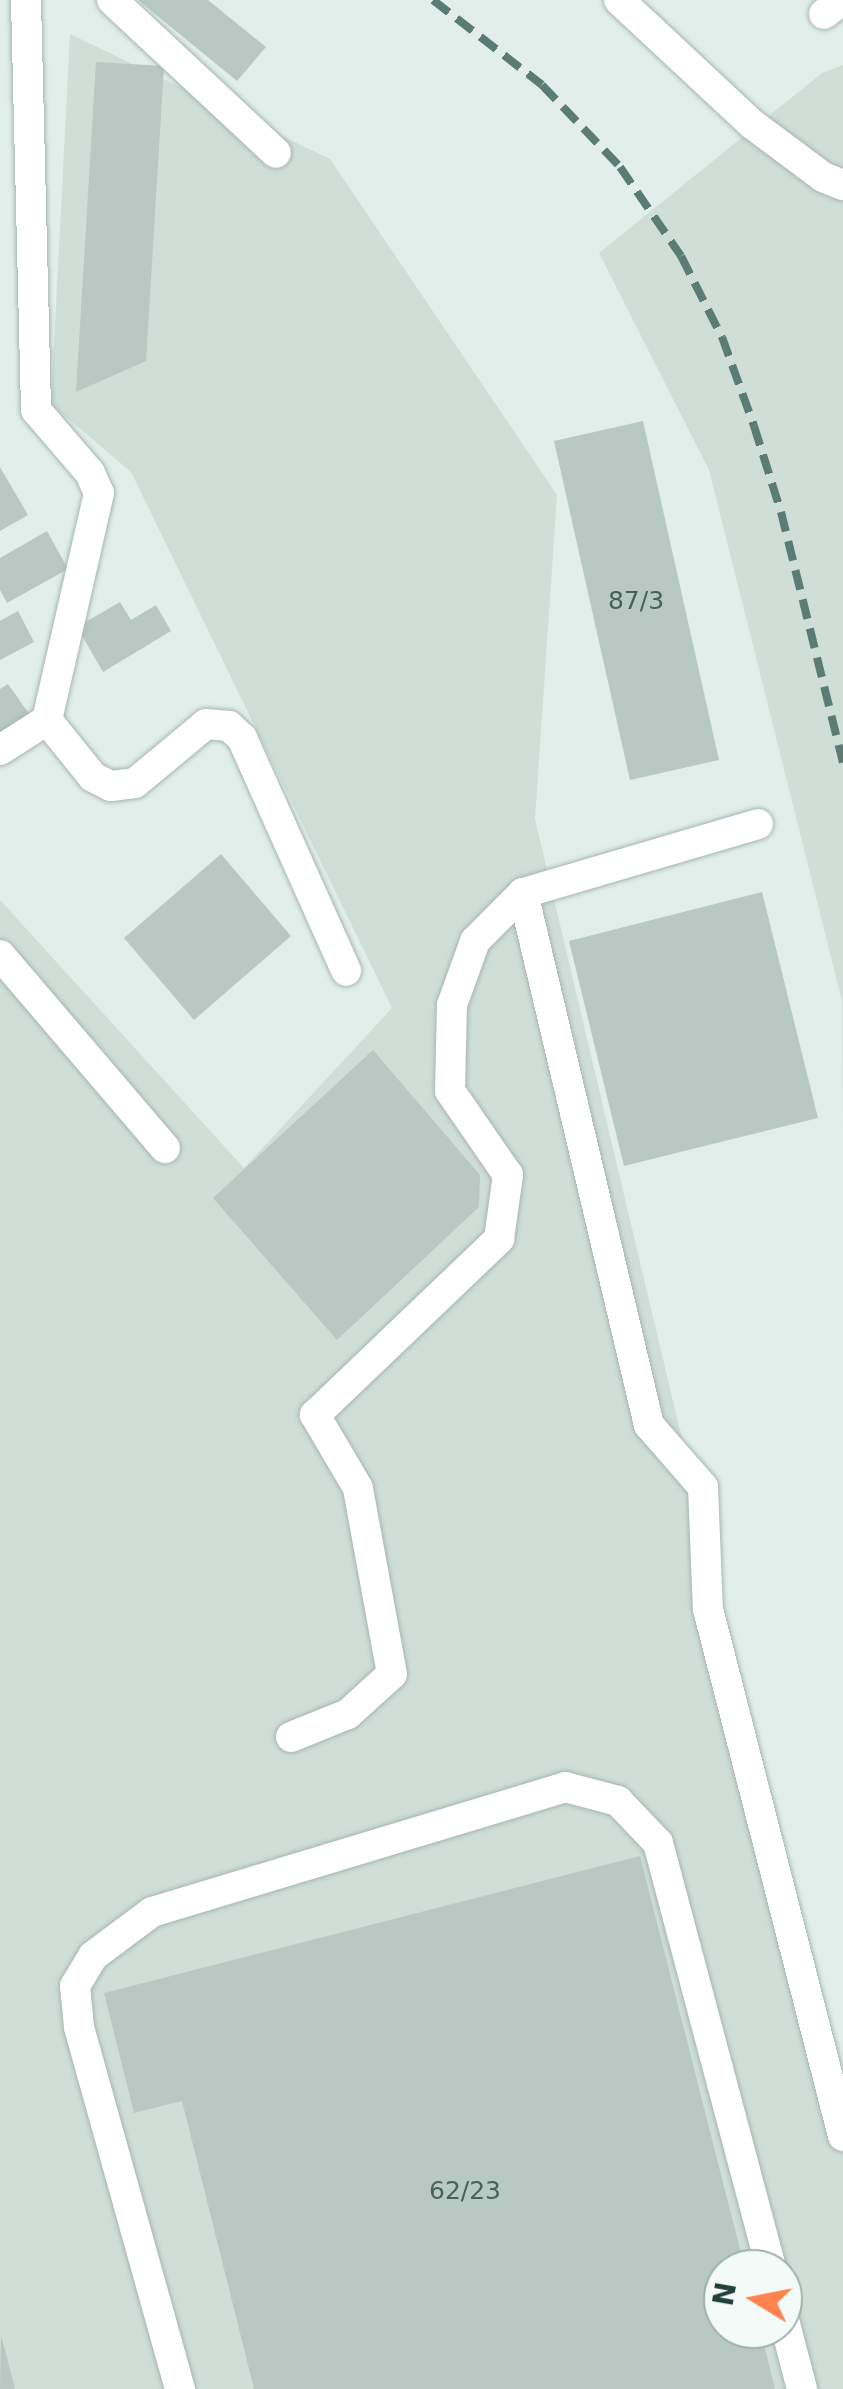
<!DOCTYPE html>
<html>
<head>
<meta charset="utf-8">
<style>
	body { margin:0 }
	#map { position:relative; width:843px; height:2389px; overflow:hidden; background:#e2eee9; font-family:"DejaVu Sans",sans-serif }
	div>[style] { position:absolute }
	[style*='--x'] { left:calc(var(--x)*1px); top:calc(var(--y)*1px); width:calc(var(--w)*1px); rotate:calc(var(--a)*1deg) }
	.built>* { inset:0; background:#d0ded8 }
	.building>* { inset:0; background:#b7c9c2 }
	.roads { filter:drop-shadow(0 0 2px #a4b6b1) drop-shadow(0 0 2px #a4b6b1) }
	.minor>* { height:30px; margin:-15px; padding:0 15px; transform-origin:15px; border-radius:15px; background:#fff }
	.rail>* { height:8px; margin-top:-4px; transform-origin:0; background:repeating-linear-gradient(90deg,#5b7c75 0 20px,transparent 0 30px) }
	span { translate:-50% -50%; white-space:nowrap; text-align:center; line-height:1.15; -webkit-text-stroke:10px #f3faf7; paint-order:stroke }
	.number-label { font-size:25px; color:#46625b }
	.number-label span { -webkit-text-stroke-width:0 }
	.north { position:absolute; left:703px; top:2249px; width:100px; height:100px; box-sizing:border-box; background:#f3faf7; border:2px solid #9fb0ab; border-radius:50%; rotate:280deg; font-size:28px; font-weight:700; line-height:40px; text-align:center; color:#204039 }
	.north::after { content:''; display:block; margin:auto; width:35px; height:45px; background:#fe834f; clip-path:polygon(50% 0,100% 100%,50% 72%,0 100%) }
</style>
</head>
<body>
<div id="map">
	<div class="built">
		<div style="clip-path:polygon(evenodd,70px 34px,330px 159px,557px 495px,535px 819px,745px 1705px,843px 2097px,843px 2389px,0 2389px,0 900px,244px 1168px,392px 1008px,131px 472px,51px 404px,70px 34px,723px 2269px,783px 2269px,783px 2329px,723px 2329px,723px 2269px)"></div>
		<div style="clip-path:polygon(843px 65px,843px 1136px,842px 1001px,709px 470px,599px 253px,822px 73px)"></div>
	</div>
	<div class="building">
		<div style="clip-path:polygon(138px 0,208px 0,266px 47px,237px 81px)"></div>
		<div style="clip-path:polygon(96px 62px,164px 66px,146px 361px,76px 392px)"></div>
		<div style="clip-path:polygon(643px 421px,719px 760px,630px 780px,554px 441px)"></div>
		<div style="clip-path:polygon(0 467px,28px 515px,0 531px)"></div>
		<div style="clip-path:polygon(47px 531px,68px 569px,7px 603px,0 590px,0 558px)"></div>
		<div style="clip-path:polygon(120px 602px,131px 620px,156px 605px,171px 631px,103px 672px,77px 627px)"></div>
		<div style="clip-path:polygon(18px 611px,34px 642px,0 660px,0 621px)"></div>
		<div style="clip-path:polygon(8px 684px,30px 715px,0 736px,0 689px)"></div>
		<div style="clip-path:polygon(221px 854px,291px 936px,194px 1020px,124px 938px)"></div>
		<div style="clip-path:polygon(762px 892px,818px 1118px,624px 1166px,569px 941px)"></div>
		<div style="clip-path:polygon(373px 1050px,480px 1175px,479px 1207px,337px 1340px,213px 1198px)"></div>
		<div style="clip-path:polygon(640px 1856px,745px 2269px,723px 2269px,723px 2329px,760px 2329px,775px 2389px,254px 2389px,182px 2101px,134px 2113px,104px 1993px)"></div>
		<div style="clip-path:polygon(1px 2335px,15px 2389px,0 2389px)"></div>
	</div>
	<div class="roads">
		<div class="minor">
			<div style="--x:26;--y:0;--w:410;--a:88.6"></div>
			<div style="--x:36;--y:410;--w:83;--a:49.4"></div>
			<div style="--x:90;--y:473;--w:22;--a:66"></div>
			<div style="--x:99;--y:493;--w:233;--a:102.9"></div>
			<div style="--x:47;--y:720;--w:73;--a:51.1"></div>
			<div style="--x:93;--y:777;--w:20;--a:27"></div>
			<div style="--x:111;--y:786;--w:24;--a:-7"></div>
			<div style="--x:135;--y:783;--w:92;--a:-39.7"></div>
			<div style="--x:206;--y:724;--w:23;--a:5"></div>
			<div style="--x:229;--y:726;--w:18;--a:43"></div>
			<div style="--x:242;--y:738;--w:255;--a:65.9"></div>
			<div style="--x:112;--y:0;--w:224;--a:43"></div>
			<div style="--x:619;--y:0;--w:182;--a:43"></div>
			<div style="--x:752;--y:124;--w:89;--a:36.7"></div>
			<div style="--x:823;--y:177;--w:22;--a:22"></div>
			<div style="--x:824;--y:14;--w:23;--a:-38"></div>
			<div style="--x:0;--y:750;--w:56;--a:-32.6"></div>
			<div style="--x:758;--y:824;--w:245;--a:163.6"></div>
			<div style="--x:523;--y:893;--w:547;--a:76.68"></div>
			<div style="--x:649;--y:1425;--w:82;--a:48.9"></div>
			<div style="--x:703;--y:1487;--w:122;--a:87.7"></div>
			<div style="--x:708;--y:1609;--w:544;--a:75.63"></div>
			<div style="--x:0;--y:955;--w:254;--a:49.5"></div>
			<div style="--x:291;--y:1737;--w:61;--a:-22"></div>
			<div style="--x:348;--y:1714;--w:59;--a:-42.3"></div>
			<div style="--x:392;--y:1674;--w:189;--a:-100.4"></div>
			<div style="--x:358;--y:1488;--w:85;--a:-120.5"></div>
			<div style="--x:315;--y:1415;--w:255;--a:-43.7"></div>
			<div style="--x:499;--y:1239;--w:65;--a:-82"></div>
			<div style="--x:508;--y:1175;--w:102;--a:-124.6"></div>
			<div style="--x:450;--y:1091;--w:86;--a:-88.7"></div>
			<div style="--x:452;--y:1005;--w:68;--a:-70.2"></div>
			<div style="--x:475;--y:941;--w:68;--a:-45"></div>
			<div style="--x:783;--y:2316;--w:75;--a:75.4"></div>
			<div style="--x:180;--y:2389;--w:376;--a:-105.6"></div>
			<div style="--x:79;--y:2027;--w:41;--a:-95.6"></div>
			<div style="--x:75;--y:1986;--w:35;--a:-59"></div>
			<div style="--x:93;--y:1956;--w:74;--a:-36.7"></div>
			<div style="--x:152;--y:1912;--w:432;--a:-16.8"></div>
			<div style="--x:565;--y:1787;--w:55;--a:14.8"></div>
			<div style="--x:618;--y:1801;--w:58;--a:46.4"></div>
			<div style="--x:658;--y:1843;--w:441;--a:75.1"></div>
		</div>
	</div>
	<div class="rail">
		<div style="--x:433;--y:0;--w:138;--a:37.9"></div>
		<div style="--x:542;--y:85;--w:113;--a:46.4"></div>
		<div style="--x:620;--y:167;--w:108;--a:55.6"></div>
		<div style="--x:681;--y:256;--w:91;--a:63.2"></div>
		<div style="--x:722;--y:337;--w:95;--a:70.2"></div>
		<div style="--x:754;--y:426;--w:90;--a:72.6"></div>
		<div style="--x:781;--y:512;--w:258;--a:76.1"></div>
	</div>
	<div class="number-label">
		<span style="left:636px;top:601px">87/3</span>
		<span style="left:465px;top:2191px">62/23</span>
	</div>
	<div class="north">N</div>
</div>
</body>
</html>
